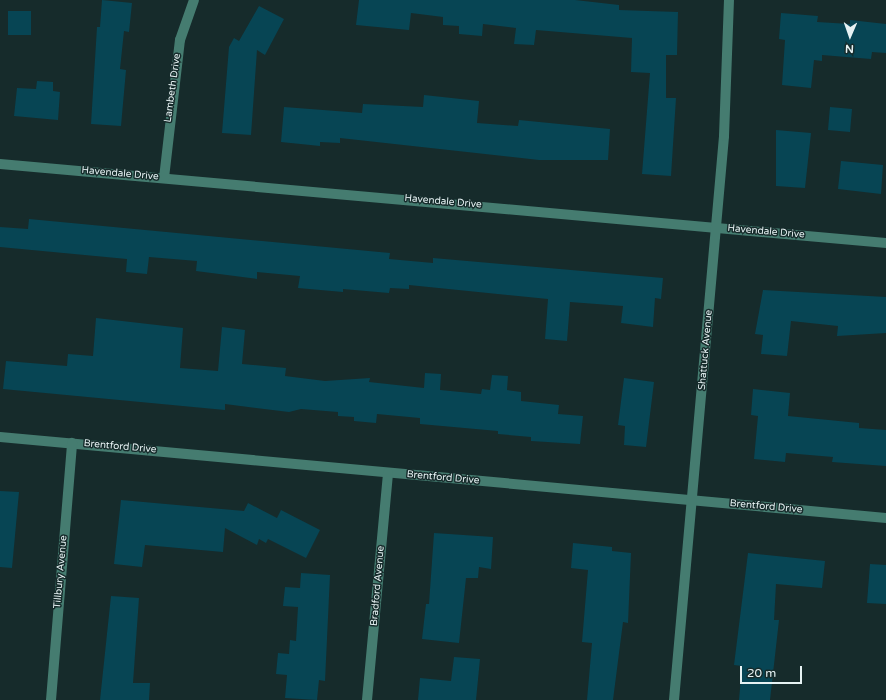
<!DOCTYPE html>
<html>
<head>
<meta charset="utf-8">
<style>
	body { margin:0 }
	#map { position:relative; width:886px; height:700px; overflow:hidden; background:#162b2b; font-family:"Varela Round",sans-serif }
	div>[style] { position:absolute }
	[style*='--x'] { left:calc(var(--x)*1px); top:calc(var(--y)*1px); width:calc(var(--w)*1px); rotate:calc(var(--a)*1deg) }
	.building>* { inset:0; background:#074554 }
	.minor>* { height:10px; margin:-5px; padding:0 5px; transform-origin:5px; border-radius:5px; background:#457c70 }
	span { translate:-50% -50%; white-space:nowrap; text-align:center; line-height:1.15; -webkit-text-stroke:3px #162b2b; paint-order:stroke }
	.street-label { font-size:10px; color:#e6f2f3 }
	.north { position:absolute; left:830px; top:16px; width:40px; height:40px; -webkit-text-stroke:3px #162b2b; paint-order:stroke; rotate:182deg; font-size:11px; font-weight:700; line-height:16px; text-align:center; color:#e6f2f3 }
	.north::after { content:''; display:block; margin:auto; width:14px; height:18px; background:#e6f2f3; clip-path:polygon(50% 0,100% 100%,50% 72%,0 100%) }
	.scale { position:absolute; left:740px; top:666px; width:62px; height:18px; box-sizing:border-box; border:2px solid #e6f2f3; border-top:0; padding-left:5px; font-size:12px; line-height:14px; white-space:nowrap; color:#e6f2f3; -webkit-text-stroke:3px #162b2b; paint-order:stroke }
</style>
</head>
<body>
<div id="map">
	<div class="building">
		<div style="clip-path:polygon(102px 0,132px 3px,129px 32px,124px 31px,120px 69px,126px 70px,121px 126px,91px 124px,97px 27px,100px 27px)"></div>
		<div style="clip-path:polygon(359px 0,575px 0,619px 5px,619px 10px,678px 12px,677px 55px,666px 55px,666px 98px,676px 98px,671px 176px,642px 174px,650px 73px,631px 72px,632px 38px,536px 30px,534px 45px,514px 44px,516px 28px,483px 24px,482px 36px,459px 34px,459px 26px,443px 25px,443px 17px,411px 13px,409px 30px,356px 25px)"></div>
		<div style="clip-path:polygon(259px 6px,284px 19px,265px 55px,257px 50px,251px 135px,222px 133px,229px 47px,234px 38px,239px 41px)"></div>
		<div style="clip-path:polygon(8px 11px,31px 11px,31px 35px,8px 35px)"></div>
		<div style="clip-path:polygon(781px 13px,818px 16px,817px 22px,850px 24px,850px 20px,886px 24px,886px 53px,872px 52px,871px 59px,822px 55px,822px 61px,814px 60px,811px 88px,782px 85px,785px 40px,779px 39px)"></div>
		<div style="clip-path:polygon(37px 81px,53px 82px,53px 91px,60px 92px,58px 120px,14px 116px,17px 88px,36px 89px)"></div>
		<div style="clip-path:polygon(424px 95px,479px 101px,477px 123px,518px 126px,519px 120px,610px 129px,608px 160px,539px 160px,340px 138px,340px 143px,320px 142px,320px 146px,281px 142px,284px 107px,362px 113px,363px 104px,423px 107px)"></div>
		<div style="clip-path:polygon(830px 107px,852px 109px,850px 132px,828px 130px)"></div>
		<div style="clip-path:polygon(776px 130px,811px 133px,805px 188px,776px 186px)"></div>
		<div style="clip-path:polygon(841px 161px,883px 165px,881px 194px,838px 189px)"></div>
		<div style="clip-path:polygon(29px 219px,390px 253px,389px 259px,433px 263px,433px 258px,663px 278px,661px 299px,655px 298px,653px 327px,621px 323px,623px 306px,570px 302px,567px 341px,545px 339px,548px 299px,409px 285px,409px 289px,390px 288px,389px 293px,343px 289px,343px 292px,298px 288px,300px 276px,257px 272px,257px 279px,196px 271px,197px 261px,149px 257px,147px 274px,126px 272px,127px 259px,0 247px,0 227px,28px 229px)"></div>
		<div style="clip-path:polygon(763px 290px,886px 297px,886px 333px,837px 336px,838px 326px,791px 321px,787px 356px,761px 354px,763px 335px,755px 334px)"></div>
		<div style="clip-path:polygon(96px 318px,183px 328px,180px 368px,218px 371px,222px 327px,245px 330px,242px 364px,286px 368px,285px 376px,325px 381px,370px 378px,369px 382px,424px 388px,425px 373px,441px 374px,440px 390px,481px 394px,482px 389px,490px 390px,492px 375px,508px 376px,507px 390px,521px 392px,521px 401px,559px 405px,558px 414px,583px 416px,580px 444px,531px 441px,531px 437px,498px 434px,498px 431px,420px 424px,420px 418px,377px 414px,376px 423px,354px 421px,354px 417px,338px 416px,338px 412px,301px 409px,289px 412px,225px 404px,225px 410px,3px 389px,6px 361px,67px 366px,68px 354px,93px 356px)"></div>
		<div style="clip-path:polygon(624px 378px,654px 382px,646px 447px,624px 445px,625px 426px,618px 425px)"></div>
		<div style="clip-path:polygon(753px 389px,790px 393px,788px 416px,859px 423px,859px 428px,886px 430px,886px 466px,832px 462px,833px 457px,786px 453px,785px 462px,754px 459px,758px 416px,751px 415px)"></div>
		<div style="clip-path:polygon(0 491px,19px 492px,12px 568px,0 567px)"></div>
		<div style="clip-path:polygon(121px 500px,244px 511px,248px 503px,277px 518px,281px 510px,320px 530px,306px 558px,268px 539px,266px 543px,259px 539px,257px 545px,225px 528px,223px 552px,145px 545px,142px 567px,114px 564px)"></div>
		<div style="clip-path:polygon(434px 533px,493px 537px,491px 569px,479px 567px,478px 578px,466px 578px,459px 643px,422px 639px,426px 604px,429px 604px)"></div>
		<div style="clip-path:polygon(573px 543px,612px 547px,612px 551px,631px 553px,628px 623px,623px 622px,613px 700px,587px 700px,592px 643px,582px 642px,588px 570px,571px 568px)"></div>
		<div style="clip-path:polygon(748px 553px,825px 561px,822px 588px,776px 584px,774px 620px,779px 620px,770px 700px,739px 700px,742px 666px,734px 665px)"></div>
		<div style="clip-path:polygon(870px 564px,886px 565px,886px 604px,867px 603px)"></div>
		<div style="clip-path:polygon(301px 573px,330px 575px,325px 681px,319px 680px,317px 700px,285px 698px,287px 675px,276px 674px,278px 653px,289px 654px,290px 640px,296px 641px,298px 607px,283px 606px,285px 587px,300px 588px)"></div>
		<div style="clip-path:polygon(111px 596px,139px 598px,133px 683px,150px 683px,149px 700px,100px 700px)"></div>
		<div style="clip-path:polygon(454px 657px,480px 659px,476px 700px,418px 700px,420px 678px,451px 681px)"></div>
	</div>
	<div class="minor">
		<div style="--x:0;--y:164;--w:890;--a:5.1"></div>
		<div style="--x:164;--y:178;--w:139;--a:-83.4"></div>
		<div style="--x:180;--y:40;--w:42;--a:-70.7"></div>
		<div style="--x:0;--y:437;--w:890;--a:5.22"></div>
		<div style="--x:51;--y:700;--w:258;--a:-85.3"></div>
		<div style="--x:367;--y:700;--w:228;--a:-84.7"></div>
		<div style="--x:674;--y:700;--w:566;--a:-84.93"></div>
		<div style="--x:724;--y:136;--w:136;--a:-87.9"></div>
	</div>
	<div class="street-label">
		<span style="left:173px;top:88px;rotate:-82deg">Lambeth Drive</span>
		<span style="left:120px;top:174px;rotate:5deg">Havendale Drive</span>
		<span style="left:443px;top:202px;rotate:5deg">Havendale Drive</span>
		<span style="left:766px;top:232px;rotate:5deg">Havendale Drive</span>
		<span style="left:706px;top:350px;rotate:-85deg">Shattuck Avenue</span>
		<span style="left:120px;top:447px;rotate:5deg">Brentford Drive</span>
		<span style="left:443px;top:478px;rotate:5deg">Brentford Drive</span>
		<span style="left:766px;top:507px;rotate:5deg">Brentford Drive</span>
		<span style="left:61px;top:572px;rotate:-85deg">Tillbury Avenue</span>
		<span style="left:378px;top:586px;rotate:-85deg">Bradford Avenue</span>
	</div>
	<div class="north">N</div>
	<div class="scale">20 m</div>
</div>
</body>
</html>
